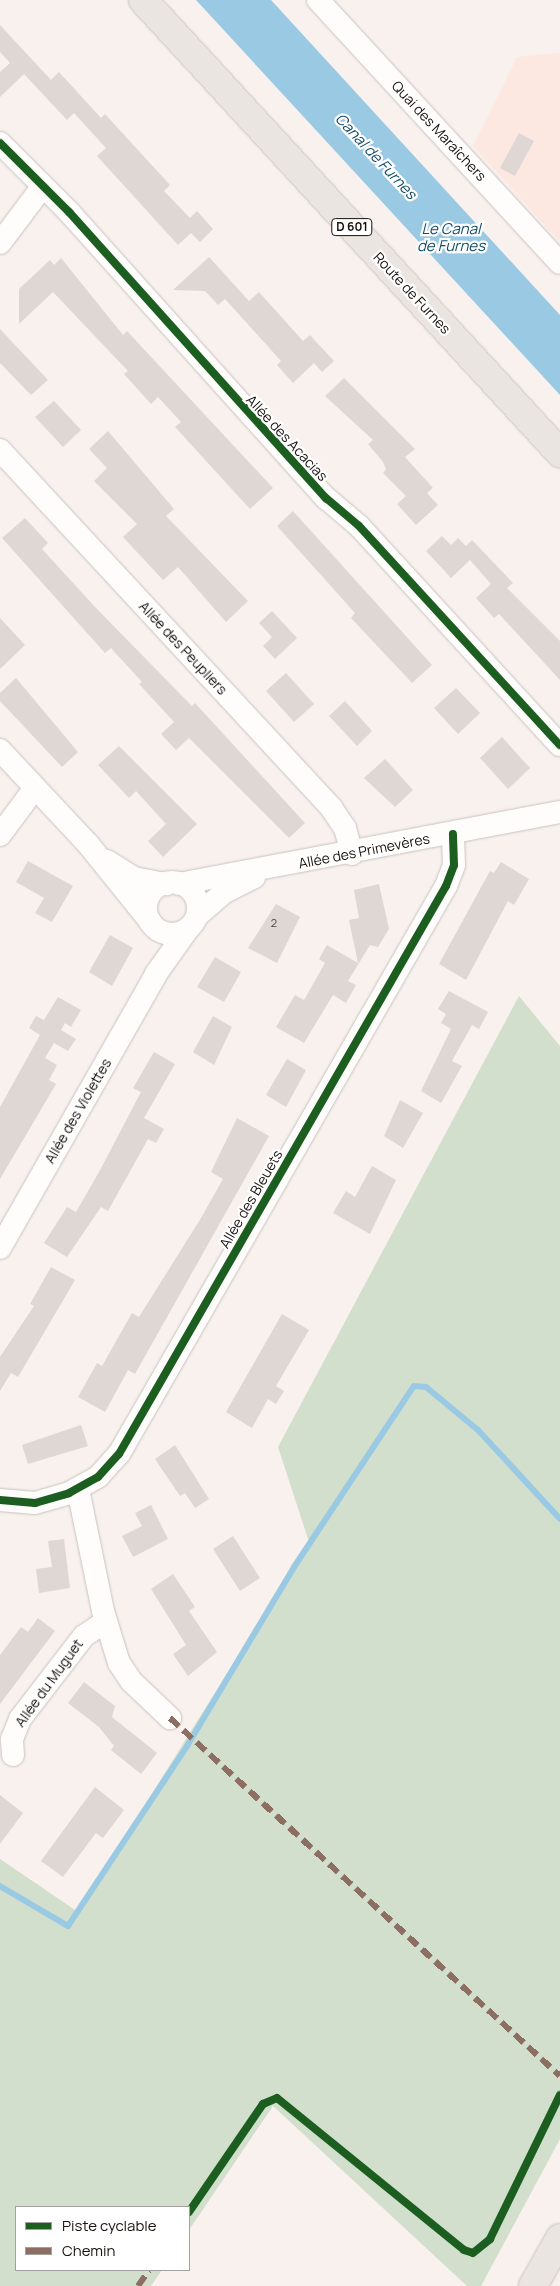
<!DOCTYPE html>
<html>
<head>
<meta charset="utf-8">
<style>
	body { margin:0 }
	#map { position:relative; width:560px; height:2286px; overflow:hidden; background:#f8f1ee; font-family:Manrope,sans-serif }
	div>[style] { position:absolute }
	[style*='--x'] { left:calc(var(--x)*1px); top:calc(var(--y)*1px); width:calc(var(--w)*1px); rotate:calc(var(--a)*1deg) }
	.built>* { inset:0; background:#fce8e1 }
	.green>* { inset:0; background:#d1dfcc }
	.water>* { inset:0; background:#9ac9e4 }
	.stream>* { height:6px; margin:-3px; padding:0 3px; transform-origin:3px; border-radius:3px; background:#9ac9e4 }
	.building>* { inset:0; background:#ded7d4 }
	.roads { filter:drop-shadow(0 0 1px #c9c2bf) drop-shadow(0 0 1px #c9c2bf) }
	.minor>* { height:22px; margin:-11px; padding:0 11px; transform-origin:11px; border-radius:11px; background:#fefdfc }
	.minor>.ring { margin:-11px; padding:0; box-sizing:content-box; background:none; border:22px solid #fefdfc; border-radius:50% }
	.major>* { height:28px; margin:-14px; padding:0 14px; transform-origin:14px; border-radius:14px; background:#eae5e1 }
	.quiet>* { height:6px; margin-top:-3px; transform-origin:0; background:repeating-linear-gradient(90deg,#8d6e63 0 12px,transparent 0 18px) }
	.cycleway>* { height:8px; margin:-4px; padding:0 4px; transform-origin:4px; border-radius:4px; background:#1b5e20 }
	span { translate:-50% -50%; white-space:nowrap; text-align:center; line-height:1.15; -webkit-text-stroke:4.5px #fff; paint-order:stroke }
	.number-label { font-size:11px; color:#4c4542 }
	.number-label span { -webkit-text-stroke-width:0 }
	.shield-label span { padding:1px 4px; background:#fff; border:1px solid; border-radius:4px; -webkit-text-stroke-width:0 }
	.shield-label { font-size:12px; color:#19120f; font-weight:700 }
	.street-label { font-size:14px; color:#19120f }
	.water-label { font-size:15px; color:#144d68; font-style:italic }
	.legend { position:absolute; left:15px; top:2206px; width:175px; height:65px; box-sizing:border-box; background:#fff; border:1px solid #a3a09f; margin:0; padding:6px 9px; list-style:none; font-size:15px; color:#19120f }
	.legend li { display:flex; align-items:center; gap:10px; height:25px }
	.legend b { width:25px; border:1px solid #a3a09f }
</style>
</head>
<body>
<div id="map">
	<div class="built">
		<div style="clip-path:polygon(559px 53px,560px 53px,560px 242px,473px 146px,517px 57px)"></div>
	</div>
	<div class="green">
		<div style="clip-path:polygon(519px 996px,560px 1046px,560px 2139px,481px 2286px,467px 2286px,273px 2106px,189px 2230px,189px 2207px,16px 2207px,16px 2270px,162px 2270px,151px 2286px,0 2286px,0 1859px,78px 1912px,309px 1542px,278px 1447px)"></div>
	</div>
	<div class="water">
		<div style="clip-path:polygon(196px 0,271px 0,560px 315px,560px 395px)"></div>
	</div>
	<div class="stream">
		<div style="--x:0;--y:1886;--w:79;--a:30.5"></div>
		<div style="--x:68;--y:1926;--w:216;--a:-56.5"></div>
		<div style="--x:187;--y:1746;--w:209;--a:-59.1"></div>
		<div style="--x:294;--y:1567;--w:217;--a:-56.5"></div>
		<div style="--x:414;--y:1386;--w:12;--a:5"></div>
		<div style="--x:426;--y:1387;--w:67;--a:39.6"></div>
		<div style="--x:478;--y:1430;--w:121;--a:47.3"></div>
	</div>
	<div class="building">
		<div style="clip-path:polygon(0 25px,51px 80px,59px 72px,101px 118px,105px 114px,170px 185px,164px 191px,190px 218px,197px 211px,213px 229px,200px 242px,191px 233px,178px 245px,97px 156px,106px 148px,74px 113px,67px 120px,24px 74px,0 97px,0 72px,10px 63px,0 52px)"></div>
		<div style="clip-path:polygon(519px 133px,534px 141px,515px 176px,500px 168px)"></div>
		<div style="clip-path:polygon(209px 257px,249px 301px,259px 292px,303px 341px,310px 335px,334px 361px,322px 372px,314px 363px,293px 383px,277px 365px,281px 361px,225px 299px,218px 305px,205px 291px,173px 290px)"></div>
		<div style="clip-path:polygon(61px 258px,123px 335px,127px 331px,273px 488px,250px 509px,175px 427px,181px 422px,158px 397px,151px 404px,124px 374px,128px 371px,53px 292px,19px 324px,19px 289px,50px 260px,54px 265px)"></div>
		<div style="clip-path:polygon(0 329px,48px 380px,31px 395px,0 363px)"></div>
		<div style="clip-path:polygon(344px 378px,415px 449px,405px 457px,433px 488px,427px 493px,438px 505px,416px 525px,397px 504px,406px 496px,383px 473px,386px 469px,383px 462px,368px 444px,373px 440px,325px 396px)"></div>
		<div style="clip-path:polygon(54px 401px,81px 430px,63px 447px,35px 417px)"></div>
		<div style="clip-path:polygon(108px 431px,174px 509px,166px 516px,248px 601px,226px 622px,178px 567px,163px 580px,123px 537px,137px 524px,94px 481px,107px 468px,89px 449px)"></div>
		<div style="clip-path:polygon(293px 511px,432px 665px,412px 683px,351px 618px,355px 613px,277px 526px)"></div>
		<div style="clip-path:polygon(25px 518px,48px 543px,42px 549px,96px 608px,192px 706px,195px 703px,305px 823px,289px 838px,189px 738px,176px 750px,161px 734px,174px 722px,139px 684px,142px 682px,111px 648px,105px 653px,2px 538px)"></div>
		<div style="clip-path:polygon(442px 536px,451px 545px,458px 538px,466px 546px,472px 540px,513px 583px,507px 588px,560px 641px,560px 680px,499px 614px,494px 618px,476px 598px,491px 584px,470px 560px,451px 578px,426px 551px)"></div>
		<div style="clip-path:polygon(272px 611px,297px 638px,275px 659px,263px 646px,272px 637px,259px 623px)"></div>
		<div style="clip-path:polygon(0 618px,25px 645px,0 669px)"></div>
		<div style="clip-path:polygon(286px 673px,314px 704px,294px 722px,266px 691px)"></div>
		<div style="clip-path:polygon(16px 678px,78px 752px,62px 767px,0 701px,0 693px)"></div>
		<div style="clip-path:polygon(456px 688px,480px 713px,458px 734px,434px 708px)"></div>
		<div style="clip-path:polygon(345px 701px,372px 731px,357px 746px,329px 716px)"></div>
		<div style="clip-path:polygon(502px 737px,530px 768px,508px 789px,480px 758px)"></div>
		<div style="clip-path:polygon(119px 746px,197px 824px,163px 857px,148px 841px,166px 824px,136px 791px,129px 798px,98px 765px)"></div>
		<div style="clip-path:polygon(385px 759px,413px 790px,395px 807px,364px 778px)"></div>
		<div style="clip-path:polygon(28px 861px,73px 886px,52px 922px,35px 913px,44px 898px,16px 882px)"></div>
		<div style="clip-path:polygon(501px 862px,529px 879px,514px 905px,508px 901px,466px 980px,439px 964px,490px 871px,494px 873px)"></div>
		<div style="clip-path:polygon(379px 884px,389px 929px,378px 947px,370px 945px,348px 981px,356px 985px,346px 1003px,333px 995px,304px 1043px,276px 1027px,295px 995px,304px 1000px,325px 963px,319px 959px,327px 945px,358px 963px,349px 920px,359px 918px,354px 890px)"></div>
		<div style="clip-path:polygon(276px 904px,300px 917px,277px 963px,248px 948px)"></div>
		<div style="clip-path:polygon(110px 935px,133px 948px,112px 986px,89px 972px)"></div>
		<div style="clip-path:polygon(215px 957px,241px 972px,224px 1002px,197px 987px)"></div>
		<div style="clip-path:polygon(449px 991px,488px 1012px,479px 1029px,472px 1025px,452px 1061px,462px 1066px,441px 1103px,421px 1091px,451px 1029px,441px 1023px,446px 1014px,438px 1009px)"></div>
		<div style="clip-path:polygon(58px 997px,81px 1010px,71px 1027px,65px 1023px,61px 1030px,76px 1039px,68px 1051px,54px 1043px,45px 1058px,57px 1065px,49px 1080px,56px 1084px,0 1179px,0 1107px,40px 1035px,29px 1028px,36px 1016px,44px 1020px)"></div>
		<div style="clip-path:polygon(213px 1016px,232px 1027px,214px 1065px,193px 1052px)"></div>
		<div style="clip-path:polygon(154px 1052px,175px 1064px,144px 1118px,164px 1129px,156px 1143px,148px 1139px,108px 1211px,101px 1207px,67px 1257px,44px 1243px,67px 1207px,76px 1212px,99px 1172px,141px 1092px,133px 1088px)"></div>
		<div style="clip-path:polygon(287px 1059px,306px 1070px,286px 1107px,266px 1095px)"></div>
		<div style="clip-path:polygon(400px 1100px,423px 1113px,403px 1148px,384px 1136px)"></div>
		<div style="clip-path:polygon(237px 1118px,269px 1136px,135px 1374px,128px 1370px,105px 1412px,78px 1397px,97px 1363px,102px 1366px,132px 1313px,139px 1317px,201px 1218px,223px 1179px,211px 1172px)"></div>
		<div style="clip-path:polygon(372px 1166px,396px 1180px,370px 1234px,333px 1213px,346px 1191px,355px 1197px)"></div>
		<div style="clip-path:polygon(51px 1267px,75px 1280px,18px 1377px,11px 1373px,0 1391px,0 1357px,34px 1306px,30px 1304px)"></div>
		<div style="clip-path:polygon(282px 1314px,309px 1330px,276px 1386px,284px 1391px,276px 1404px,268px 1399px,252px 1428px,226px 1412px)"></div>
		<div style="clip-path:polygon(81px 1425px,88px 1446px,28px 1464px,22px 1445px)"></div>
		<div style="clip-path:polygon(175px 1445px,209px 1499px,195px 1508px,185px 1493px,180px 1496px,155px 1459px)"></div>
		<div style="clip-path:polygon(151px 1505px,168px 1539px,133px 1557px,122px 1536px,142px 1526px,135px 1513px)"></div>
		<div style="clip-path:polygon(233px 1536px,260px 1578px,240px 1591px,213px 1549px)"></div>
		<div style="clip-path:polygon(64px 1539px,70px 1588px,39px 1593px,36px 1569px,52px 1567px,48px 1541px)"></div>
		<div style="clip-path:polygon(173px 1574px,195px 1607px,189px 1611px,217px 1652px,188px 1676px,173px 1654px,186px 1645px,151px 1589px)"></div>
		<div style="clip-path:polygon(38px 1618px,55px 1631px,0 1704px,0 1655px,21px 1627px,28px 1632px)"></div>
		<div style="clip-path:polygon(84px 1682px,115px 1706px,112px 1717px,157px 1753px,141px 1774px,111px 1750px,114px 1746px,99px 1727px,68px 1703px)"></div>
		<div style="clip-path:polygon(95px 1787px,124px 1810px,103px 1838px,96px 1833px,63px 1877px,41px 1861px)"></div>
		<div style="clip-path:polygon(0 1795px,23px 1813px,0 1844px)"></div>
	</div>
	<div class="roads">
		<div class="minor">
			<div style="--x:318;--y:0;--w:357;--a:47.4"></div>
			<div style="--x:0;--y:143;--w:98;--a:45"></div>
			<div style="--x:69;--y:212;--w:385;--a:48.1"></div>
			<div style="--x:326;--y:498;--w:43;--a:40.3"></div>
			<div style="--x:359;--y:526;--w:297;--a:47.5"></div>
			<div style="--x:0;--y:243;--w:71;--a:-53"></div>
			<div style="--x:0;--y:450;--w:489;--a:47.2"></div>
			<div style="--x:332;--y:809;--w:23;--a:56"></div>
			<div style="--x:345;--y:828;--w:27;--a:75"></div>
			<div style="--x:0;--y:750;--w:129;--a:46.9"></div>
			<div style="--x:88;--y:844;--w:99;--a:51.2"></div>
			<div style="--x:0;--y:835;--w:59;--a:-53.3"></div>
			<div style="--x:107;--y:861;--w:32;--a:32"></div>
			<div style="--x:134;--y:878;--w:33;--a:11"></div>
			<div class="ring" style="left:146px;top:882px;width:30px;height:30px"></div>
			<div style="--x:179;--y:884;--w:388;--a:-10.7"></div>
			<div style="--x:197;--y:916;--w:35;--a:-41"></div>
			<div style="--x:223;--y:893;--w:35;--a:-27"></div>
			<div style="--x:0;--y:1248;--w:315;--a:-60.3"></div>
			<div style="--x:156;--y:974;--w:55;--a:-54.6"></div>
			<div style="--x:78;--y:1489;--w:125;--a:78.4"></div>
			<div style="--x:103;--y:1611;--w:54;--a:72.9"></div>
			<div style="--x:119;--y:1663;--w:22;--a:56"></div>
			<div style="--x:131;--y:1681;--w:54;--a:43.5"></div>
			<div style="--x:0;--y:1500;--w:35;--a:5"></div>
			<div style="--x:35;--y:1503;--w:35;--a:-16"></div>
			<div style="--x:69;--y:1493;--w:33;--a:-29"></div>
			<div style="--x:98;--y:1477;--w:31;--a:-48"></div>
			<div style="--x:119;--y:1454;--w:655;--a:-60.07"></div>
			<div style="--x:446;--y:886;--w:22;--a:-69"></div>
			<div style="--x:454;--y:865;--w:31;--a:-92"></div>
			<div style="--x:13;--y:1755;--w:16;--a:-94"></div>
			<div style="--x:12;--y:1739;--w:22;--a:-68"></div>
			<div style="--x:20;--y:1719;--w:105;--a:-52.4"></div>
			<div style="--x:84;--y:1636;--w:25;--a:-34"></div>
		</div>
		<div class="major">
			<div style="--x:143;--y:0;--w:616;--a:47.37"></div>
			<div style="--x:533;--y:2286;--w:55;--a:-60.6"></div>
		</div>
	</div>
	<div class="quiet">
		<div style="--x:170;--y:1718;--w:529;--a:42.55"></div>
		<div style="--x:138;--y:2286;--w:19;--a:-55"></div>
	</div>
	<div class="cycleway">
		<div style="--x:0;--y:143;--w:98;--a:45"></div>
		<div style="--x:69;--y:212;--w:385;--a:48.1"></div>
		<div style="--x:326;--y:498;--w:43;--a:40.3"></div>
		<div style="--x:359;--y:526;--w:297;--a:47.5"></div>
		<div style="--x:0;--y:1500;--w:35;--a:5"></div>
		<div style="--x:35;--y:1503;--w:35;--a:-16"></div>
		<div style="--x:69;--y:1493;--w:33;--a:-29"></div>
		<div style="--x:98;--y:1477;--w:31;--a:-48"></div>
		<div style="--x:119;--y:1454;--w:655;--a:-60.07"></div>
		<div style="--x:446;--y:886;--w:22;--a:-69"></div>
		<div style="--x:454;--y:865;--w:31;--a:-92"></div>
		<div style="--x:189;--y:2212;--w:131;--a:-55.6"></div>
		<div style="--x:263;--y:2104;--w:15;--a:-23"></div>
		<div style="--x:277;--y:2098;--w:241;--a:39.1"></div>
		<div style="--x:464;--y:2250;--w:9;--a:18"></div>
		<div style="--x:473;--y:2253;--w:22;--a:-39"></div>
		<div style="--x:490;--y:2239;--w:160;--a:-64.1"></div>
	</div>
	<div class="number-label">
		<span style="left:274px;top:923px">2</span>
	</div>
	<div class="shield-label">
		<span style="left:352px;top:227px">D 601</span>
	</div>
	<div class="street-label">
		<span style="left:439px;top:131px;rotate:47deg">Quai des Maraîchers</span>
		<span style="left:412px;top:293px;rotate:47deg">Route de Furnes</span>
		<span style="left:287px;top:438px;rotate:47deg">Allée des Acacias</span>
		<span style="left:183px;top:648px;rotate:47deg">Allée des Peupliers</span>
		<span style="left:364px;top:851px;rotate:-11deg">Allée des Primevères</span>
		<span style="left:78px;top:1111px;rotate:-60deg">Allée des Violettes</span>
		<span style="left:251px;top:1199px;rotate:-60deg">Allée des Bleuets</span>
		<span style="left:49px;top:1683px;rotate:-54deg">Allée du Muguet</span>
	</div>
	<div class="water-label">
		<span style="left:376px;top:156px;rotate:47deg">Canal de Furnes</span>
		<span style="left:451px;top:237px">Le Canal<br>de Furnes</span>
	</div>
	<ul class="legend">
	<li><b style="height:6px;background:#1b5e20"></b>Piste cyclable</li>
	<li><b style="height:6px;background:#8d6e63"></b>Chemin</li>
	</ul>
</div>
</body>
</html>
